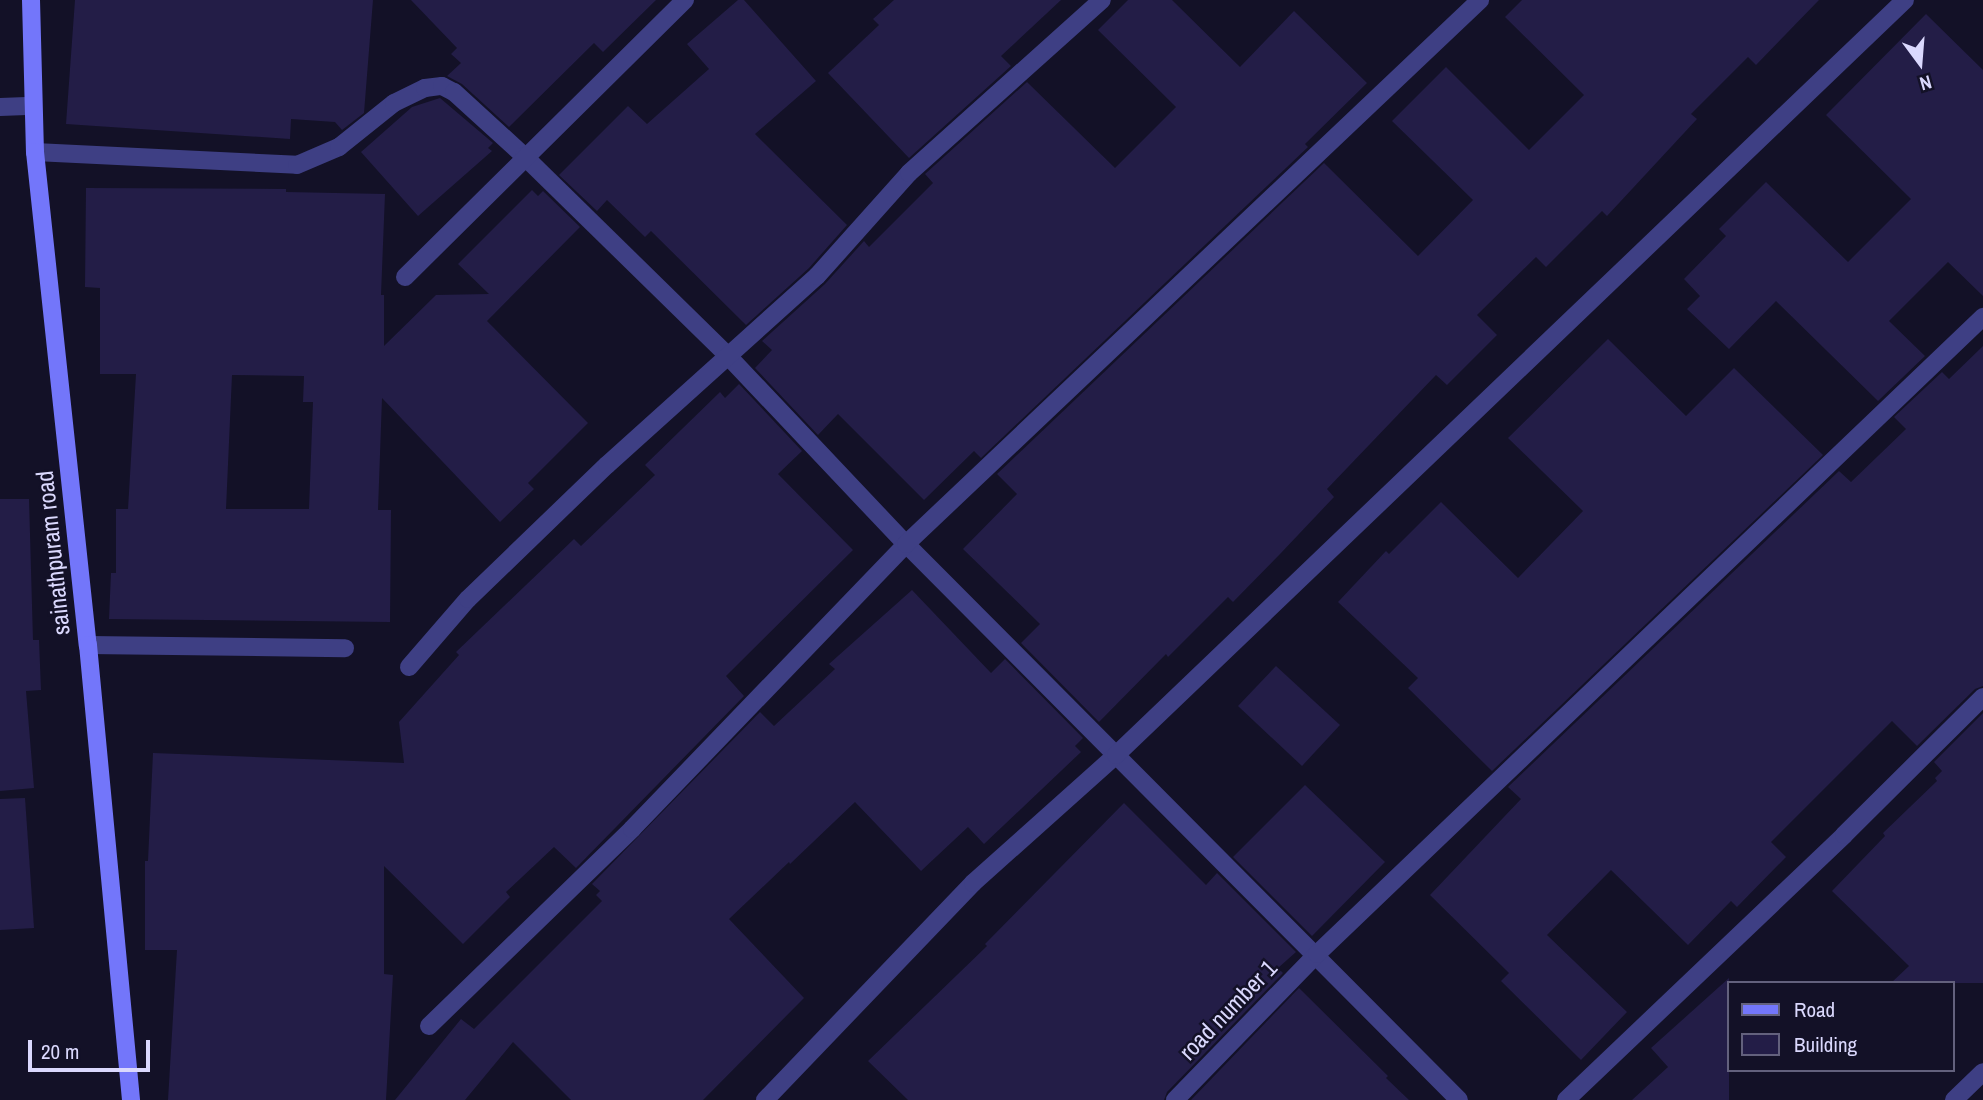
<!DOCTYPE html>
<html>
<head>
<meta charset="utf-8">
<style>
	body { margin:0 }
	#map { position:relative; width:1983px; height:1100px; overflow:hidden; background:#131127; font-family:"Archivo Narrow",sans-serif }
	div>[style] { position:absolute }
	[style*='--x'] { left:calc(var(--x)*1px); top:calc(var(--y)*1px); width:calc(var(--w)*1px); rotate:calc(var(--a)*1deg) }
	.building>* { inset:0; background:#231d47 }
	.street>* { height:18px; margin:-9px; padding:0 9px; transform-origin:9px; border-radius:9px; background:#3e3f84 }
	.secondary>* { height:18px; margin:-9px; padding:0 9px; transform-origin:9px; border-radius:9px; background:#7376fa }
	span { translate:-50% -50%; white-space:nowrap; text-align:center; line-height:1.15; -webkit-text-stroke:5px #131127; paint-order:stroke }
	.street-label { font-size:24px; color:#dad8fd }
	.legend { position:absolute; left:1727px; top:981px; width:228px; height:91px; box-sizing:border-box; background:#131127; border:2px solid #63617d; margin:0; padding:9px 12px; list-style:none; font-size:21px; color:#dad8fd }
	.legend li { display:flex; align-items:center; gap:14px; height:35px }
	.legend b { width:35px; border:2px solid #63617d }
	.north { position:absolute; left:1885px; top:28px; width:70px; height:70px; -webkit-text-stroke:5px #131127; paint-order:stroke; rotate:164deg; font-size:19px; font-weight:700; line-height:28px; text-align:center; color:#dad8fd }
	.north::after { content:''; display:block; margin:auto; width:24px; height:32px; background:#dad8fd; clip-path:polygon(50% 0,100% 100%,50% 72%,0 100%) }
	.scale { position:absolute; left:28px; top:1040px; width:122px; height:32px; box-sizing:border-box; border:4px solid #dad8fd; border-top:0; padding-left:9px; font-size:21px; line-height:24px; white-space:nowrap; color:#dad8fd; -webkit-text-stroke:5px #131127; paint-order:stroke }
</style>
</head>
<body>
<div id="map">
	<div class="building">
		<div style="clip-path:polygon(75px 0,373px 0,364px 113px,342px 130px,335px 122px,291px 119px,290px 139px,66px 124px)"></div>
		<div style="clip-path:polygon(411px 0,656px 0,603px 52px,594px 43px,509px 127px,462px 84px,447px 76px,461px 63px,451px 54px,457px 48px)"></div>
		<div style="clip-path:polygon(738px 0,744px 0,816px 81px,755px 134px,847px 225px,809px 268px,746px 325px,651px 231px,645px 237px,607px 200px,597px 211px,559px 175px,628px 106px,647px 124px,709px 69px,687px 44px)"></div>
		<div style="clip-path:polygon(894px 0,1061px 0,1001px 56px,1011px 66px,909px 158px,828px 73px,879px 25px,873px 19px)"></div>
		<div style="clip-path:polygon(1128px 0,1172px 0,1240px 67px,1294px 11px,1367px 83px,1305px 144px,1308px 147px,981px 458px,974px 451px,924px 500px,838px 414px,818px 435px,755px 368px,772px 350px,762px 341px,825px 284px,864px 241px,869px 247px,933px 183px,925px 174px,1027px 82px,1115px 168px,1176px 107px,1098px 30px)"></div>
		<div style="clip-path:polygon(1522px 0,1819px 0,1756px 65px,1748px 57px,1691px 114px,1697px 119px,1607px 216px,1602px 211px,1546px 267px,1536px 257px,1477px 315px,1497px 335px,1447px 385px,1436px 375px,1327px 489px,1334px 497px,1281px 553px,1233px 602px,1228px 597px,1168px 657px,1166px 654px,1099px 722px,1021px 643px,1040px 624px,963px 549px,1017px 494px,997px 474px,1324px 163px,1418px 256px,1473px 200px,1392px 121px,1446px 67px,1529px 150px,1584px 95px,1505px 17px)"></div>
		<div style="clip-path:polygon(1926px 14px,1983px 70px,1983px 296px,1948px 262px,1889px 321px,1925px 356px,1878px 401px,1776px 301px,1729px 349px,1687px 309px,1700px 296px,1684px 279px,1726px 236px,1719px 229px,1766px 182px,1848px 262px,1911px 199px,1826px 115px)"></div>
		<div style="clip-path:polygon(440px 98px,493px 143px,488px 148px,492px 151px,418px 216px,361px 152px,412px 107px)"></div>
		<div style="clip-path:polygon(evenodd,86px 188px,286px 189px,286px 192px,385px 194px,381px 295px,384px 295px,384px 346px,436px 295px,489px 294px,458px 264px,532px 190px,538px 196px,543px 191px,580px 227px,487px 321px,588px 423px,528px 483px,534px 489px,500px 522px,382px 398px,378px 510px,391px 510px,390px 622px,109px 619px,111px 573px,116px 573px,116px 509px,128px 509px,136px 374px,100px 374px,100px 288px,85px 287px,86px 188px,232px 375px,304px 376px,303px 402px,313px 402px,309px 509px,226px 509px,232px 375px)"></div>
		<div style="clip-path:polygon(1608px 339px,1686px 416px,1734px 368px,1823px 455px,1492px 771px,1408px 688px,1418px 678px,1338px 602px,1386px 551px,1389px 554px,1441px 502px,1518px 578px,1583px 511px,1508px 438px)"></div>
		<div style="clip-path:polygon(1983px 346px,1983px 686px,1975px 689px,1917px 746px,1892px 721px,1771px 842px,1786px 857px,1737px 907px,1731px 901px,1688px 945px,1611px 870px,1547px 935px,1627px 1012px,1581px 1060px,1501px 981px,1509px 973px,1430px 895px,1521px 799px,1508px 787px,1839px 471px,1851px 482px,1906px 429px,1894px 417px,1942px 372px,1949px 379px)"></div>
		<div style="clip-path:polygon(739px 384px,802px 451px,778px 474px,853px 550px,726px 676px,744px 696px,576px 868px,554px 847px,506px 892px,510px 897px,463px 944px,384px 866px,384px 974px,393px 975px,386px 1100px,168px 1100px,177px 950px,145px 950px,145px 861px,148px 861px,153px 753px,404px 763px,399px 722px,459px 655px,456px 652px,574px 539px,581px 546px,655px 475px,645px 465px,720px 392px,725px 398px)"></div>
		<div style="clip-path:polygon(0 499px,29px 499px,33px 640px,39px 640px,41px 690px,26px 691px,34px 788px,0 791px)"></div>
		<div style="clip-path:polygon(912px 590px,991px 673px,1005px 659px,1083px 738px,1075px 746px,1081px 752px,984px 844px,968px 827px,921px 871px,855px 802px,790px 864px,789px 862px,729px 919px,804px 998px,703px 1100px,571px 1100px,513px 1042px,465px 1100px,395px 1100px,461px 1019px,474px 1029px,602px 901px,596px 895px,600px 891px,592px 884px,760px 712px,774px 726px,835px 669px,829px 664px)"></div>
		<div style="clip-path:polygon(1276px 666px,1340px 725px,1302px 766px,1238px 706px)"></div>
		<div style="clip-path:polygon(1983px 713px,1983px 983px,1891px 983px,1909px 966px,1832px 891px,1885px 836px,1883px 833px,1937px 781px,1935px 778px,1942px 771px,1934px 762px)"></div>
		<div style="clip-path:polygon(1305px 785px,1385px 862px,1312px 936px,1233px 857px)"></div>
		<div style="clip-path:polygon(25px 798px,34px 928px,0 930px,0 799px)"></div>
		<div style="clip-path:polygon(1124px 803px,1206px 885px,1217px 873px,1296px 952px,1278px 968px,1283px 973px,1167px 1092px,1164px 1100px,908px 1100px,868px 1061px,987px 946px,985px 944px)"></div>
		<div style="clip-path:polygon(1729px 978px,1729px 1100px,1632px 1100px,1668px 1067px,1651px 1048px)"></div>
		<div style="clip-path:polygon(1299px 988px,1388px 1076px,1386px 1078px,1409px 1100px,1191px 1100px)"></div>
	</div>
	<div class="street">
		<div style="--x:0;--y:107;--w:33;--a:-2"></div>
		<div style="--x:35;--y:152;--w:262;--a:2.8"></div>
		<div style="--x:297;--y:165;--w:46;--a:-23.2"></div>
		<div style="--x:339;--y:147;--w:70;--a:-38.7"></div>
		<div style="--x:394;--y:103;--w:34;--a:-26"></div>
		<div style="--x:425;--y:88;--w:17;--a:-7"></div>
		<div style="--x:442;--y:86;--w:13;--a:27"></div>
		<div style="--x:454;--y:92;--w:95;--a:42.4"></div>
		<div style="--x:524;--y:156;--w:286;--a:44.4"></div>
		<div style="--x:728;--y:356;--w:259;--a:46.6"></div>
		<div style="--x:906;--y:544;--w:784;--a:45.15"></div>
		<div style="--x:405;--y:277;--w:394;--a:-44.7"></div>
		<div style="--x:88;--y:645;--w:257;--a:0.7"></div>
		<div style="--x:409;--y:667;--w:90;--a:-49.1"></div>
		<div style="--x:468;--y:599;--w:193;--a:-44"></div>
		<div style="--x:607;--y:465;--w:283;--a:-42"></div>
		<div style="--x:817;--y:276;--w:138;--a:-48.2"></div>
		<div style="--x:909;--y:173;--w:259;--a:-41.9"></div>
		<div style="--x:429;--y:1026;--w:283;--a:-44.1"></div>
		<div style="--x:632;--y:829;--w:395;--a:-46.1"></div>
		<div style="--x:906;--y:544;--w:791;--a:-43.46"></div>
		<div style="--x:765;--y:1100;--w:301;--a:-46.2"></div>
		<div style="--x:973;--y:883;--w:192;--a:-41.8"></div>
		<div style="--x:1116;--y:755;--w:1092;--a:-43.74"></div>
		<div style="--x:1175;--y:1100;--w:204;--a:-45.8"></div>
		<div style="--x:1317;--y:954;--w:922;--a:-43.73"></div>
		<div style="--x:1566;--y:1100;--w:384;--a:-43.6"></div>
		<div style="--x:1844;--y:835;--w:196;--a:-44.8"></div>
		<div style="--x:1954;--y:1100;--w:40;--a:-44"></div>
	</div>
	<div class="secondary">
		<div style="--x:31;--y:0;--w:152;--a:88.5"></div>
		<div style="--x:35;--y:152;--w:496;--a:83.9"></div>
		<div style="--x:88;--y:645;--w:457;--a:84.6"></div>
	</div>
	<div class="street-label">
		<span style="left:53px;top:553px;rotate:-96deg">sainathpuram road</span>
		<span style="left:1228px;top:1010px;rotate:-46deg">road number 1</span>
	</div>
	<ul class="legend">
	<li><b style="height:9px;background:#7376fa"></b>Road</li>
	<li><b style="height:19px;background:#231d47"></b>Building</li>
	</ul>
	<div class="north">N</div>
	<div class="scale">20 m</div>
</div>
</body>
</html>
